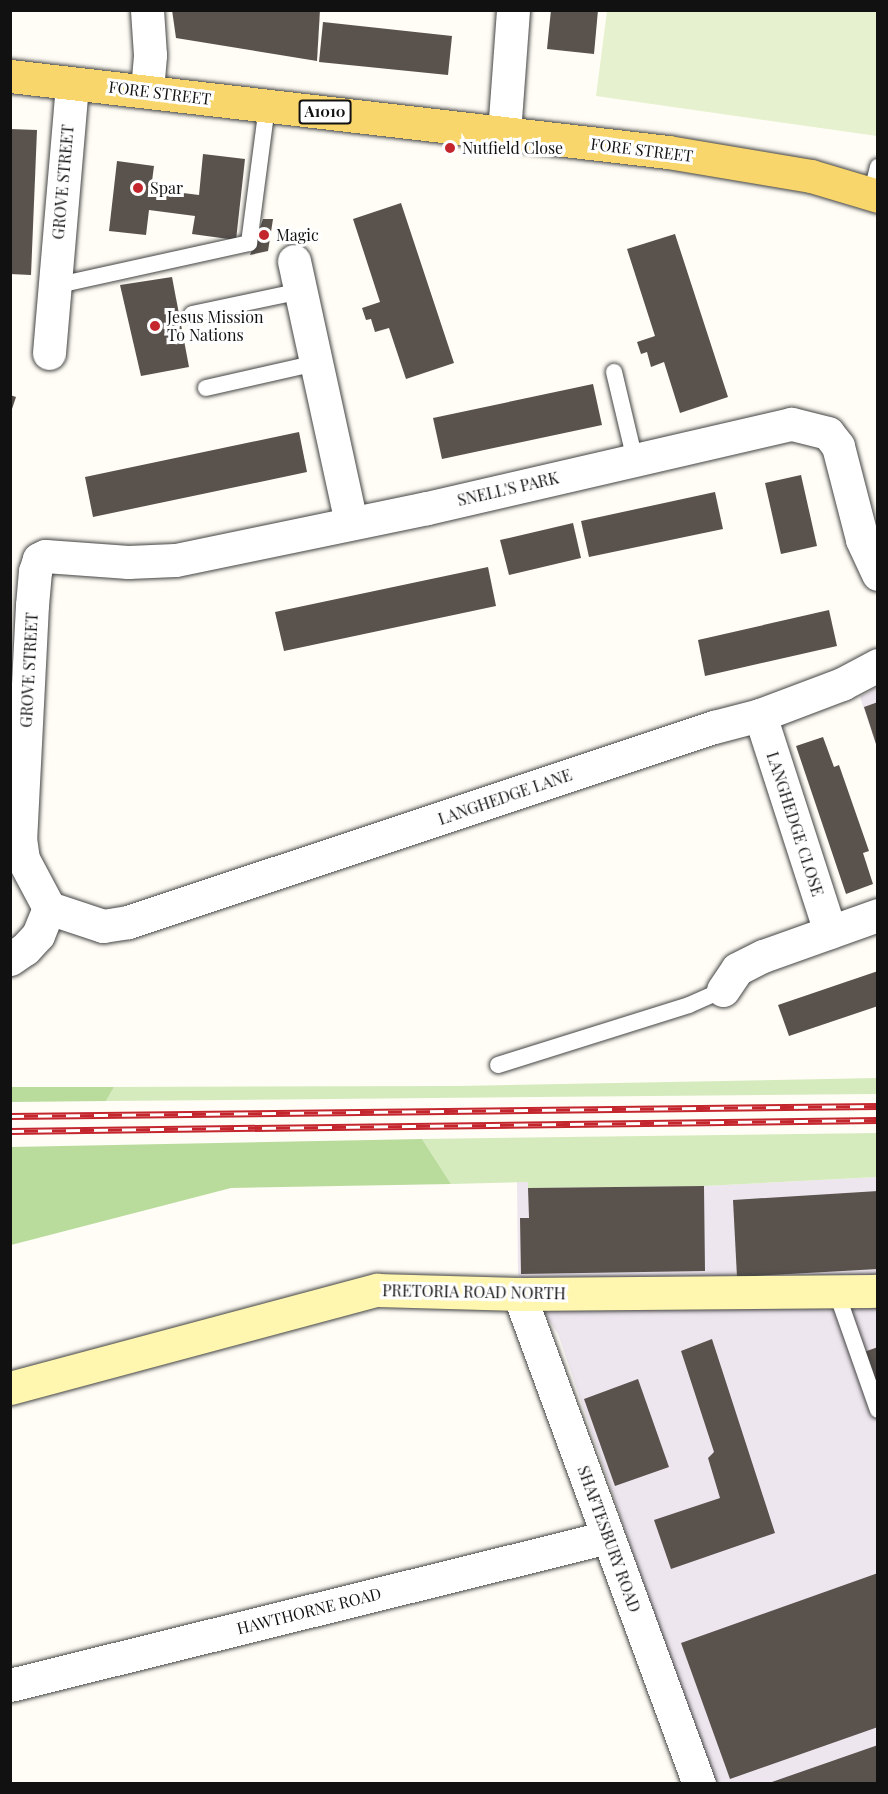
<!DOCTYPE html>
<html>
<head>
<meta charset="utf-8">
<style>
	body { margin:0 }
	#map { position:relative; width:888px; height:1794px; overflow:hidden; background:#fffdf5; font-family:"Playfair Display",serif }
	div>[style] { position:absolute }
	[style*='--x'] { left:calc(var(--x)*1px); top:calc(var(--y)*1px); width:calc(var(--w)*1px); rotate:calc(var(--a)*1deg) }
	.industrial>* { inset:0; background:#eee6ef }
	.green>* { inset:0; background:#d5ebbd }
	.forest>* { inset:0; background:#b9dc9c }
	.pitch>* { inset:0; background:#e6f2cf }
	.building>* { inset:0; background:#5a524d }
	.roads { filter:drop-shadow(0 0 2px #444) drop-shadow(0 0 2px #444) }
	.lane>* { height:16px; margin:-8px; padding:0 8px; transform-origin:8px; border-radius:8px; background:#fff }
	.street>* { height:33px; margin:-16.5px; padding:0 16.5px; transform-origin:16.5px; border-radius:16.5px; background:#fff }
	.secondary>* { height:33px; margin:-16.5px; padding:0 16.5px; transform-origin:16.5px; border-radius:16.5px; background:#fff6b0 }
	.primary>* { height:33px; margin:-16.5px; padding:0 16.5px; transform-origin:16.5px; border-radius:16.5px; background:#f9d66b }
	.rail>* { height:7px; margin-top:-3.5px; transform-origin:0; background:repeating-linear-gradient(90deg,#fff 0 14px,#c4262e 0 28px); box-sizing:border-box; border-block:2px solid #c4262e }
	.dots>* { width:16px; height:16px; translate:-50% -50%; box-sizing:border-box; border:3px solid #fff; border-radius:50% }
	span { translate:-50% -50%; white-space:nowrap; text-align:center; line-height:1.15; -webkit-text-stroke:6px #fff; paint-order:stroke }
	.shield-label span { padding:2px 4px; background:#fff; border:2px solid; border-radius:4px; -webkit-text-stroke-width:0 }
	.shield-label { font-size:15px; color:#111; font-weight:700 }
	.street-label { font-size:16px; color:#111 }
	.poi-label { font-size:16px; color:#111 }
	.left { translate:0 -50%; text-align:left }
	.frame { position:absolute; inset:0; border:12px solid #111; pointer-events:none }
</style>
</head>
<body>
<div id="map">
	<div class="industrial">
		<div style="clip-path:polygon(877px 687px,877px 748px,860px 697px)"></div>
		<div style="clip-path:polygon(877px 1177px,877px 1783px,716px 1783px,671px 1664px,558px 1334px,518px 1274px,517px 1182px,528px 1182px,529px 1188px,704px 1186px)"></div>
	</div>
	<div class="green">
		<div style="clip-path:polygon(878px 1078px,877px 1094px,106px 1101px,114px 1087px,458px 1086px)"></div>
		<div style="clip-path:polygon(877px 1133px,877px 1177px,704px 1186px,528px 1188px,528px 1182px,451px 1184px,422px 1139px)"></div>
	</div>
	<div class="forest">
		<div style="clip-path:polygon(10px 1087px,114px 1087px,106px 1101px,11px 1102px)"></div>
		<div style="clip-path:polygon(422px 1139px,451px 1184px,231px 1188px,11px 1245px,11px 1147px)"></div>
	</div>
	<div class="pitch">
		<div style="clip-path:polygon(607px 11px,877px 11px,877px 136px,596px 96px)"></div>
	</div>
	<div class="building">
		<div style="clip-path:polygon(172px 10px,320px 10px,317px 61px,176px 38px)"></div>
		<div style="clip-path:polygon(551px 10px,598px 10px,594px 54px,547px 49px)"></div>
		<div style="clip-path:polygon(323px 22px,452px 36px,448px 75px,319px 62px)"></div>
		<div style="clip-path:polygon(10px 129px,37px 130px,31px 275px,10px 274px)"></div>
		<div style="clip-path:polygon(203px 154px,245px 159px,236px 240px,192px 234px,195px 216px,149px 210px,146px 235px,109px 231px,117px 161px,154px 166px,151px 189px,199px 195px)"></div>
		<div style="clip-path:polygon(401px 203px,454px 363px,406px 379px,389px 328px,375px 332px,371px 319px,366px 320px,362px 308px,380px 302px,353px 219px)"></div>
		<div style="clip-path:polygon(263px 219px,273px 219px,268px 251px,250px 255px)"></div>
		<div style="clip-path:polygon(675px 234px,728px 397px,680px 413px,664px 362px,651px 367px,647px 352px,641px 354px,637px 342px,655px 336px,627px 249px)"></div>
		<div style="clip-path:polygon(172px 277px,189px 367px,141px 376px,120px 285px)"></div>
		<div style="clip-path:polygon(593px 384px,602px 425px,442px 459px,433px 418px)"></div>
		<div style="clip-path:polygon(10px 395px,16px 397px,11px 412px,10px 412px)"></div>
		<div style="clip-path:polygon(299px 432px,307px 472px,93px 517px,85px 477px)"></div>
		<div style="clip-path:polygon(801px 475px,817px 546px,781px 554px,765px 483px)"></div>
		<div style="clip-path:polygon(715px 492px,723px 529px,589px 557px,581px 521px)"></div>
		<div style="clip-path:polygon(573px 523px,581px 558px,509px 575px,500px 540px)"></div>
		<div style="clip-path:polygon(488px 567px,496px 606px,284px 651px,275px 612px)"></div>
		<div style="clip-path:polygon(829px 610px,837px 646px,705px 676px,698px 640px)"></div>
		<div style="clip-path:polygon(878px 702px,878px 747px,877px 747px,864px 707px)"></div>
		<div style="clip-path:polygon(823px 737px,834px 767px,839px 765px,869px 851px,863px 853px,873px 884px,846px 894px,796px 746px)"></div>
		<div style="clip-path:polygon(878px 971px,878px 1006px,789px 1036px,778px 1005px)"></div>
		<div style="clip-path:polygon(704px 1186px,705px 1271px,521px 1274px,520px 1218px,529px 1218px,528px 1188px)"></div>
		<div style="clip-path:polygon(878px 1191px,878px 1269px,737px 1277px,733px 1200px)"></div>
		<div style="clip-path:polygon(712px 1339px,775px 1533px,671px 1569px,654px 1520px,720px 1498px,708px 1458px,714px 1452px,681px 1351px)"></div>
		<div style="clip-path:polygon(878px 1347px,878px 1389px,864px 1352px)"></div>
		<div style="clip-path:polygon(638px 1379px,669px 1467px,615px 1486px,584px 1399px)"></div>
		<div style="clip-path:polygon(878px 1573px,878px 1727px,730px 1779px,681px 1643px)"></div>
		<div style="clip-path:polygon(878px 1745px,878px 1784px,769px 1784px,769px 1783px)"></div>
	</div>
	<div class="roads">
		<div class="lane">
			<div style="--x:871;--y:195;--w:29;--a:-76"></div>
			<div style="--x:54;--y:286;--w:200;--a:-12.4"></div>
			<div style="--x:249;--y:243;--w:138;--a:-82.5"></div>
			<div style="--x:192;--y:314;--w:111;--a:-11.9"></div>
			<div style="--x:614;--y:372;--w:90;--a:76.6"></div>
			<div style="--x:206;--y:388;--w:113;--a:-12.8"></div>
			<div style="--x:498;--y:1065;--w:200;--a:-17.4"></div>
			<div style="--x:689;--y:1005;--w:37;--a:-24"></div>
			<div style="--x:836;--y:1291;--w:126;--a:70.6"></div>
		</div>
		<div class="street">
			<div style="--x:147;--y:90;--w:35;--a:-85"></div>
			<div style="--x:150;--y:55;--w:45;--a:-93.8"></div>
			<div style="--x:504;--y:133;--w:123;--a:-85.8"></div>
			<div style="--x:294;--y:261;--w:268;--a:77.7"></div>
			<div style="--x:49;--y:353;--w:270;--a:-85.1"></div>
			<div style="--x:878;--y:574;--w:38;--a:-115"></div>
			<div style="--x:862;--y:539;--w:96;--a:-104.5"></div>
			<div style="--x:838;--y:446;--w:16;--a:-128"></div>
			<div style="--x:828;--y:433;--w:38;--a:-166"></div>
			<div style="--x:791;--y:424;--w:374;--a:167"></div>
			<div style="--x:427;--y:508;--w:257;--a:168.3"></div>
			<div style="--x:175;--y:560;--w:47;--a:177.6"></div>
			<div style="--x:128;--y:562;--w:83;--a:-175.9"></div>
			<div style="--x:45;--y:556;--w:7;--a:153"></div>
			<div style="--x:39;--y:559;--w:13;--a:108"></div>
			<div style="--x:35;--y:571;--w:34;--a:95"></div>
			<div style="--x:32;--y:605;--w:233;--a:92.9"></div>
			<div style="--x:20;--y:838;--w:21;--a:82"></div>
			<div style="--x:23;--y:859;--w:55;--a:62"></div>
			<div style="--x:49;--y:908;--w:57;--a:18.4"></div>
			<div style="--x:103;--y:926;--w:25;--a:-9"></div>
			<div style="--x:128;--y:922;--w:618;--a:-18.41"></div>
			<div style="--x:714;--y:727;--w:48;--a:-14.6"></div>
			<div style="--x:760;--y:715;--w:88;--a:-20.7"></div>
			<div style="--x:842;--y:684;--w:41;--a:-27.8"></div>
			<div style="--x:760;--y:715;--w:228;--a:72.1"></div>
			<div style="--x:10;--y:959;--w:18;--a:-34"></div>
			<div style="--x:25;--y:949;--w:19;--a:-47"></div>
			<div style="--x:38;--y:935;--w:29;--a:-68"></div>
			<div style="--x:723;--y:990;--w:25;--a:-56"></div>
			<div style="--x:737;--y:969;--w:29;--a:-27"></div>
			<div style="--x:763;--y:956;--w:122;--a:-19.6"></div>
			<div style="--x:519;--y:1294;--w:522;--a:69.83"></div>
			<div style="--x:10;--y:1685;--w:616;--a:-13.9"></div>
		</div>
		<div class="secondary">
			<div style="--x:10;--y:1388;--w:380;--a:-15"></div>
			<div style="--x:377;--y:1290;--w:142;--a:1.6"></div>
			<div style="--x:519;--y:1294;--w:359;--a:-0.5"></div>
		</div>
		<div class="primary">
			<div style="--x:10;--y:76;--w:662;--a:6.59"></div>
			<div style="--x:668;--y:152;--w:145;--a:9.5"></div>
			<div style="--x:811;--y:176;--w:70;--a:16.6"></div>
		</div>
	</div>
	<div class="rail">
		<div style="--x:10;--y:1116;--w:868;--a:-0.66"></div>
		<div style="--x:10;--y:1131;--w:868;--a:-0.73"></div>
	</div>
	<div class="dots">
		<div style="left:450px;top:148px;background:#c4262e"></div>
		<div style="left:138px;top:188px;background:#c4262e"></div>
		<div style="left:264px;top:235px;background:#c4262e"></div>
		<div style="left:155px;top:326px;background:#c4262e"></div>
	</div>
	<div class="shield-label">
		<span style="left:325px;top:112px">A1010</span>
	</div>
	<div class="street-label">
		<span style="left:160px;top:93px;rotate:7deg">FORE STREET</span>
		<span style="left:642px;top:150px;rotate:7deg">FORE STREET</span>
		<span style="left:63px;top:182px;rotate:-85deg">GROVE STREET</span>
		<span style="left:508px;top:489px;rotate:-13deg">SNELL'S PARK</span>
		<span style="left:29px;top:670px;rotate:-87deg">GROVE STREET</span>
		<span style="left:505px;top:797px;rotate:-19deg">LANGHEDGE LANE</span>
		<span style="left:795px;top:824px;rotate:72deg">LANGHEDGE CLOSE</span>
		<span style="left:474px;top:1292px;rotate:1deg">PRETORIA ROAD NORTH</span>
		<span style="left:609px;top:1539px;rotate:70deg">SHAFTESBURY ROAD</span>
		<span style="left:309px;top:1611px;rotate:-14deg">HAWTHORNE ROAD</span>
	</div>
	<div class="poi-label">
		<span class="left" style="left:462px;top:148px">Nutfield Close</span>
		<span class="left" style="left:150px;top:188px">Spar</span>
		<span class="left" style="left:276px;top:235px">Magic</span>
		<span class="left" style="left:167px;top:326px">Jesus Mission<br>To Nations</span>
	</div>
	<div class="frame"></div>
</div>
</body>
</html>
